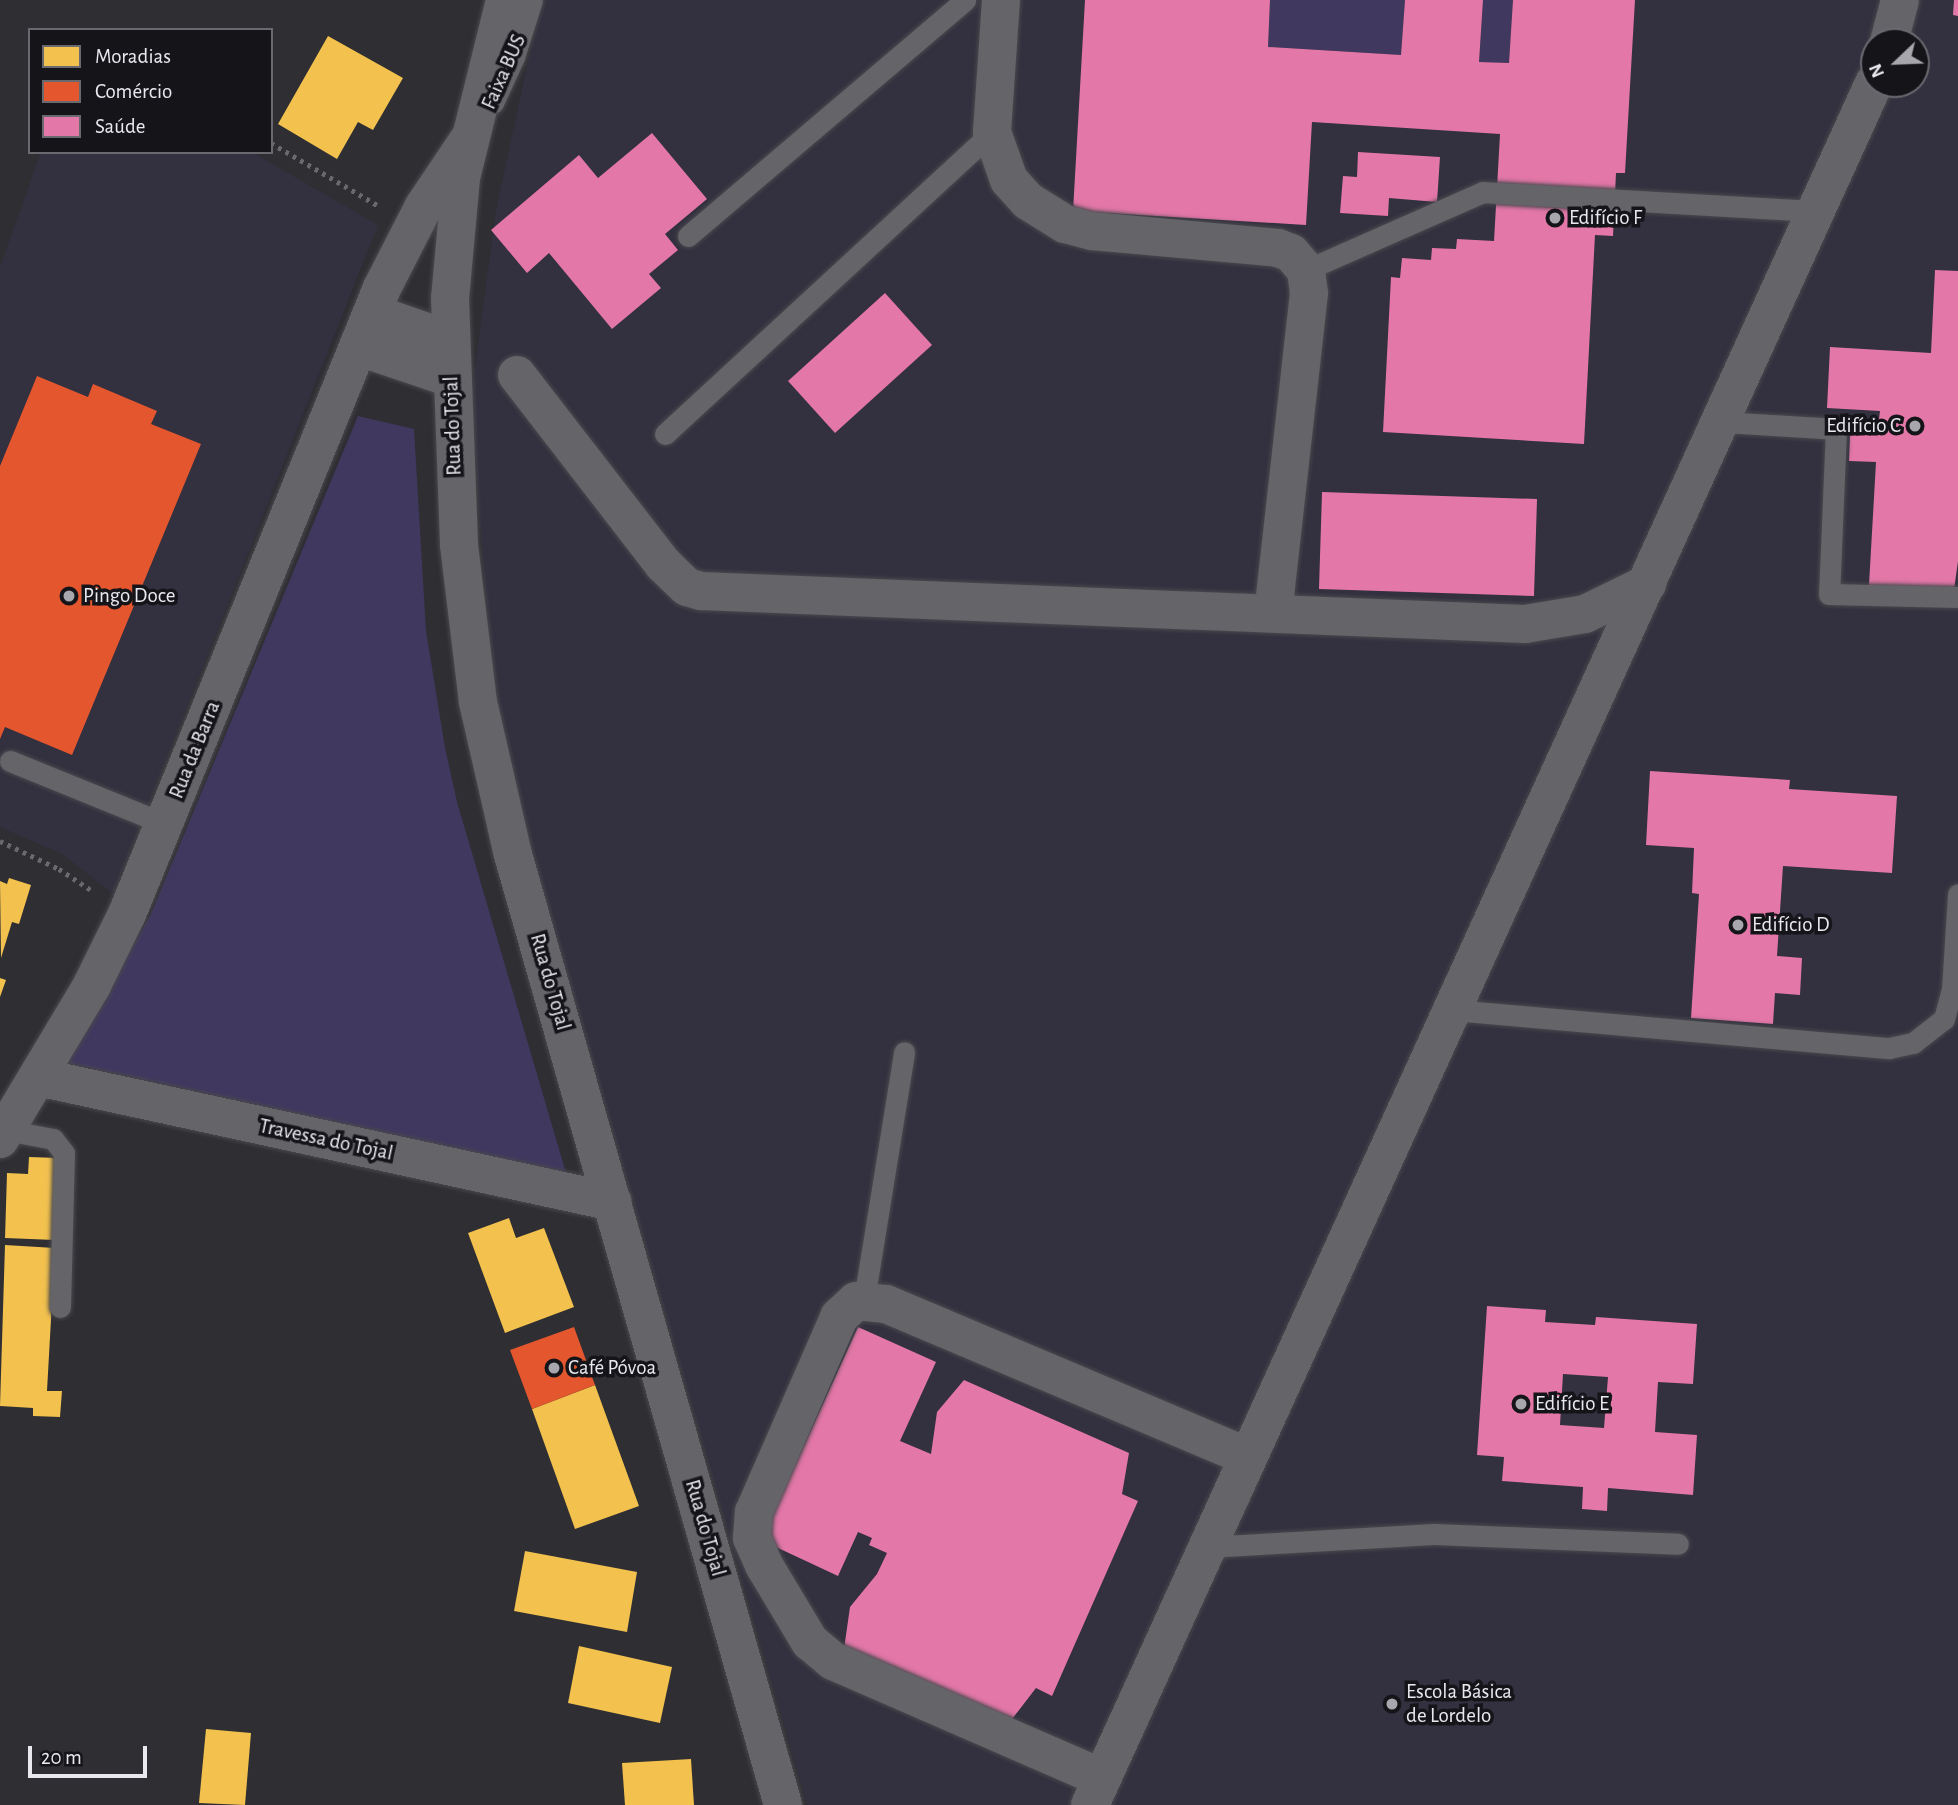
<!DOCTYPE html>
<html>
<head>
<meta charset="utf-8">
<style>
	body { margin:0 }
	#map { position:relative; width:1958px; height:1805px; overflow:hidden; background:#2e2e33; font-family:"Alegreya Sans",sans-serif }
	div>[style] { position:absolute }
	[style*='--x'] { left:calc(var(--x)*1px); top:calc(var(--y)*1px); width:calc(var(--w)*1px); rotate:calc(var(--a)*1deg) }
	.built>* { inset:0; background:#33303f }
	.green>* { inset:0; background:#413860 }
	.homes>* { inset:0; background:#f2c14e }
	.shops>* { inset:0; background:#e4572e }
	.health>* { inset:0; background:#e377a8 }
	.path>* { height:4.5px; margin-top:-2.25px; transform-origin:0; background:repeating-linear-gradient(90deg,#6a6a6e 0 3.5px,transparent 0 8.5px) }
	.roads { filter:drop-shadow(0 0 2px #49494d) drop-shadow(0 0 2px #49494d) }
	.service>* { height:21px; margin:-10.5px; padding:0 10.5px; transform-origin:10.5px; border-radius:10.5px; background:#656469 }
	.minor>* { height:38px; margin:-19px; padding:0 19px; transform-origin:19px; border-radius:19px; background:#656469 }
	.secondary>* { height:38px; margin:-19px; padding:0 19px; transform-origin:19px; border-radius:19px; background:#656469 }
	.dots>* { width:19px; height:19px; translate:-50% -50%; box-sizing:border-box; border:4px solid #151419; border-radius:50% }
	span { translate:-50% -50%; white-space:nowrap; text-align:center; line-height:1.15; -webkit-text-stroke:7px #151419; paint-order:stroke }
	.street-label { font-size:21px; color:#e9e8ef }
	.poi-label { font-size:21px; color:#e9e8ef }
	.left { translate:0 -50%; text-align:left }
	.right { translate:-100% -50%; text-align:right }
	.legend { position:absolute; left:28px; top:28px; width:245px; height:126px; box-sizing:border-box; background:#151419; border:2px solid #6a696f; margin:0; padding:9px 12px; list-style:none; font-size:21px; color:#e9e8ef }
	.legend li { display:flex; align-items:center; gap:14px; height:35px }
	.legend b { width:35px; border:2px solid #6a696f }
	.north { position:absolute; left:1860px; top:28px; width:70px; height:70px; box-sizing:border-box; background:#151419; border:2px solid #6a696f; border-radius:50%; rotate:247deg; font-size:19px; font-weight:700; line-height:28px; text-align:center; color:#e9e8ef }
	.north::after { content:''; display:block; margin:auto; width:24px; height:32px; background:#a8a7ad; clip-path:polygon(50% 0,100% 100%,50% 72%,0 100%) }
	.scale { position:absolute; left:28px; top:1746px; width:119px; height:32px; box-sizing:border-box; border:4px solid #e9e8ef; border-top:0; padding-left:9px; font-size:21px; line-height:24px; white-space:nowrap; color:#e9e8ef; -webkit-text-stroke:5px #151419; paint-order:stroke }
</style>
</head>
<body>
<div id="map">
	<div class="built">
		<div style="clip-path:polygon(evenodd,541px 0,1958px 0,1958px 1805px,807px 1805px,507px 766px,489px 647px,471px 397px,496px 210px,541px 0,1874px 42px,1916px 42px,1916px 84px,1874px 84px,1874px 42px)"></div>
		<div style="clip-path:polygon(41px 152px,252px 152px,378px 225px,113px 894px,62px 854px,0 827px,0 267px)"></div>
	</div>
	<div class="green">
		<div style="clip-path:polygon(1270px 0,1405px 0,1401px 55px,1268px 47px)"></div>
		<div style="clip-path:polygon(1483px 0,1513px 0,1509px 63px,1479px 62px)"></div>
		<div style="clip-path:polygon(358px 416px,414px 429px,426px 631px,445px 748px,457px 802px,566px 1173px,67px 1063px,151px 914px)"></div>
	</div>
	<div class="homes">
		<div style="clip-path:polygon(328px 36px,403px 78px,373px 130px,358px 122px,337px 159px,278px 124px)"></div>
		<div style="clip-path:polygon(9px 878px,31px 885px,19px 924px,12px 922px,1px 958px,0 881px,7px 884px)"></div>
		<div style="clip-path:polygon(0 978px,6px 980px,0 997px)"></div>
		<div style="clip-path:polygon(29px 1157px,59px 1158px,55px 1240px,5px 1238px,7px 1173px,28px 1174px)"></div>
		<div style="clip-path:polygon(509px 1218px,516px 1238px,544px 1228px,574px 1307px,505px 1333px,468px 1233px)"></div>
		<div style="clip-path:polygon(5px 1245px,55px 1248px,47px 1391px,62px 1391px,60px 1417px,33px 1416px,33px 1408px,0 1406px)"></div>
		<div style="clip-path:polygon(595px 1385px,639px 1506px,575px 1529px,532px 1409px)"></div>
		<div style="clip-path:polygon(525px 1551px,637px 1572px,627px 1632px,514px 1611px)"></div>
		<div style="clip-path:polygon(579px 1646px,672px 1667px,660px 1723px,568px 1703px)"></div>
		<div style="clip-path:polygon(206px 1729px,251px 1733px,245px 1805px,199px 1803px)"></div>
		<div style="clip-path:polygon(691px 1759px,694px 1805px,625px 1805px,622px 1763px)"></div>
	</div>
	<div class="shops">
		<div style="clip-path:polygon(37px 376px,88px 397px,93px 384px,157px 411px,151px 424px,201px 444px,72px 755px,5px 727px,0 739px,0 466px)"></div>
		<div style="clip-path:polygon(574px 1327px,595px 1385px,532px 1409px,510px 1350px)"></div>
	</div>
	<div class="health">
		<div style="clip-path:polygon(1085px 0,1270px 0,1268px 47px,1401px 55px,1405px 0,1483px 0,1479px 62px,1509px 63px,1513px 0,1635px 0,1625px 173px,1616px 173px,1613px 236px,1595px 235px,1584px 444px,1383px 432px,1391px 277px,1400px 278px,1402px 258px,1431px 260px,1432px 248px,1456px 249px,1457px 239px,1494px 241px,1500px 134px,1312px 122px,1306px 225px,1073px 211px)"></div>
		<div style="clip-path:polygon(1954px 0,1958px 0,1958px 16px,1953px 15px)"></div>
		<div style="clip-path:polygon(652px 133px,707px 199px,665px 234px,678px 250px,649px 274px,661px 288px,612px 329px,549px 253px,527px 273px,491px 230px,579px 155px,598px 178px)"></div>
		<div style="clip-path:polygon(1358px 152px,1440px 157px,1437px 202px,1389px 198px,1388px 216px,1340px 213px,1343px 176px,1357px 177px)"></div>
		<div style="clip-path:polygon(1935px 270px,1958px 271px,1958px 561px,1954px 590px,1869px 585px,1876px 462px,1849px 461px,1850px 434px,1871px 435px,1872px 419px,1879px 419px,1880px 411px,1827px 408px,1830px 347px,1931px 353px)"></div>
		<div style="clip-path:polygon(885px 293px,932px 345px,835px 433px,788px 381px)"></div>
		<div style="clip-path:polygon(1322px 492px,1537px 499px,1534px 596px,1319px 589px)"></div>
		<div style="clip-path:polygon(1650px 771px,1790px 780px,1789px 789px,1897px 796px,1892px 873px,1783px 866px,1777px 956px,1802px 958px,1800px 995px,1775px 993px,1773px 1024px,1691px 1018px,1699px 894px,1692px 893px,1694px 848px,1646px 845px)"></div>
		<div style="clip-path:polygon(evenodd,1487px 1306px,1546px 1310px,1545px 1322px,1595px 1325px,1596px 1317px,1697px 1324px,1693px 1384px,1658px 1382px,1655px 1432px,1697px 1435px,1693px 1495px,1608px 1488px,1607px 1511px,1582px 1509px,1583px 1487px,1502px 1481px,1504px 1457px,1477px 1455px,1487px 1306px,1563px 1374px,1608px 1377px,1604px 1428px,1560px 1425px,1563px 1374px)"></div>
		<div style="clip-path:polygon(858px 1327px,936px 1362px,900px 1441px,931px 1454px,937px 1412px,964px 1380px,1129px 1453px,1122px 1494px,1138px 1501px,1052px 1696px,1036px 1688px,1009px 1723px,844px 1649px,850px 1607px,877px 1574px,887px 1553px,869px 1545px,872px 1538px,858px 1532px,838px 1576px,761px 1540px)"></div>
	</div>
	<div class="path">
		<div style="--x:271;--y:143;--w:125;--a:30.3"></div>
		<div style="--x:0;--y:841;--w:65;--a:25.4"></div>
		<div style="--x:59;--y:869;--w:42;--a:33.3"></div>
	</div>
	<div class="roads">
		<div class="service">
			<div style="--x:493;--y:103;--w:51;--a:-65.5"></div>
			<div style="--x:514;--y:57;--w:60;--a:-72.5"></div>
			<div style="--x:688;--y:236;--w:364;--a:-40.4"></div>
			<div style="--x:1306;--y:270;--w:193;--a:-23.8"></div>
			<div style="--x:1483;--y:192;--w:334;--a:3.3"></div>
			<div style="--x:1723;--y:422;--w:113;--a:3.5"></div>
			<div style="--x:1836;--y:429;--w:165;--a:92.4"></div>
			<div style="--x:1829;--y:594;--w:129;--a:1.3"></div>
			<div style="--x:665;--y:434;--w:445;--a:-42.7"></div>
			<div style="--x:10;--y:761;--w:167;--a:22.1"></div>
			<div style="--x:1453;--y:1010;--w:438;--a:5"></div>
			<div style="--x:1889;--y:1048;--w:25;--a:-12"></div>
			<div style="--x:1913;--y:1043;--w:39;--a:-38"></div>
			<div style="--x:1944;--y:1019;--w:30;--a:-75"></div>
			<div style="--x:1952;--y:990;--w:96;--a:-86.4"></div>
			<div style="--x:6;--y:1130;--w:48;--a:10.8"></div>
			<div style="--x:53;--y:1139;--w:18;--a:52"></div>
			<div style="--x:64;--y:1153;--w:154;--a:91.5"></div>
			<div style="--x:864;--y:1300;--w:251;--a:-80.8"></div>
			<div style="--x:1207;--y:1547;--w:227;--a:-3.3"></div>
			<div style="--x:1434;--y:1534;--w:244;--a:2.3"></div>
		</div>
		<div class="minor">
			<div style="--x:1001;--y:0;--w:132;--a:93.9"></div>
			<div style="--x:992;--y:132;--w:51;--a:70.5"></div>
			<div style="--x:1009;--y:180;--w:28;--a:48"></div>
			<div style="--x:1028;--y:201;--w:44;--a:31.9"></div>
			<div style="--x:1065;--y:224;--w:28;--a:15"></div>
			<div style="--x:1092;--y:231;--w:187;--a:5.2"></div>
			<div style="--x:1278;--y:248;--w:14;--a:21"></div>
			<div style="--x:1291;--y:253;--w:23;--a:49"></div>
			<div style="--x:1306;--y:270;--w:23;--a:83"></div>
			<div style="--x:1309;--y:293;--w:322;--a:96.4"></div>
			<div style="--x:1889;--y:42;--w:43;--a:-75.3"></div>
			<div style="--x:372;--y:313;--w:83;--a:19.1"></div>
			<div style="--x:359;--y:347;--w:97;--a:18.6"></div>
			<div style="--x:517;--y:375;--w:239;--a:52.3"></div>
			<div style="--x:663;--y:564;--w:33;--a:44"></div>
			<div style="--x:687;--y:587;--w:15;--a:16"></div>
			<div style="--x:701;--y:591;--w:825;--a:2.29"></div>
			<div style="--x:1525;--y:624;--w:61;--a:-9.5"></div>
			<div style="--x:1585;--y:614;--w:69;--a:-25.8"></div>
			<div style="--x:38;--y:1077;--w:588;--a:12.26"></div>
			<div style="--x:0;--y:1139;--w:179;--a:-59.1"></div>
			<div style="--x:92;--y:985;--w:79;--a:-63.8"></div>
			<div style="--x:127;--y:914;--w:676;--a:-67.84"></div>
			<div style="--x:382;--y:288;--w:92;--a:-62.9"></div>
			<div style="--x:424;--y:206;--w:81;--a:-56.1"></div>
			<div style="--x:1102;--y:1778;--w:293;--a:-156.5"></div>
			<div style="--x:833;--y:1661;--w:30;--a:-140"></div>
			<div style="--x:810;--y:1642;--w:90;--a:-120.9"></div>
			<div style="--x:764;--y:1565;--w:30;--a:-114"></div>
			<div style="--x:752;--y:1538;--w:26;--a:-86"></div>
			<div style="--x:754;--y:1512;--w:213;--a:-66.4"></div>
			<div style="--x:839;--y:1317;--w:23;--a:-43"></div>
			<div style="--x:856;--y:1301;--w:30;--a:6"></div>
			<div style="--x:886;--y:1304;--w:393;--a:22.9"></div>
			<div style="--x:1090;--y:1805;--w:1892;--a:-65.52"></div>
		</div>
		<div class="secondary">
			<div style="--x:505;--y:0;--w:183;--a:103.9"></div>
			<div style="--x:461;--y:178;--w:121;--a:95.2"></div>
			<div style="--x:450;--y:298;--w:247;--a:87.9"></div>
			<div style="--x:459;--y:545;--w:158;--a:83.1"></div>
			<div style="--x:478;--y:702;--w:153;--a:77.1"></div>
			<div style="--x:512;--y:851;--w:992;--a:74.14"></div>
		</div>
	</div>
	<div class="dots">
		<div style="left:1555px;top:218px;background:#a8a7ad"></div>
		<div style="left:1915px;top:426px;background:#a8a7ad"></div>
		<div style="left:69px;top:596px;background:#a8a7ad"></div>
		<div style="left:1738px;top:925px;background:#a8a7ad"></div>
		<div style="left:554px;top:1368px;background:#a8a7ad"></div>
		<div style="left:1521px;top:1404px;background:#a8a7ad"></div>
		<div style="left:1392px;top:1704px;background:#a8a7ad"></div>
	</div>
	<div class="street-label">
		<span style="left:504px;top:72px;rotate:-66deg">Faixa BUS</span>
		<span style="left:453px;top:426px;rotate:-92deg">Rua do Tojal</span>
		<span style="left:195px;top:750px;rotate:-68deg">Rua da Barra</span>
		<span style="left:550px;top:982px;rotate:74deg">Rua do Tojal</span>
		<span style="left:326px;top:1140px;rotate:12deg">Travessa do Tojal</span>
		<span style="left:705px;top:1528px;rotate:74deg">Rua do Tojal</span>
	</div>
	<div class="poi-label">
		<span class="left" style="left:1569px;top:218px">Edifício F</span>
		<span class="right" style="left:1901px;top:426px">Edifício C</span>
		<span class="left" style="left:83px;top:596px">Pingo Doce</span>
		<span class="left" style="left:1752px;top:925px">Edifício D</span>
		<span class="left" style="left:568px;top:1368px">Café Póvoa</span>
		<span class="left" style="left:1535px;top:1404px">Edifício E</span>
		<span class="left" style="left:1406px;top:1704px">Escola Básica<br>de Lordelo</span>
	</div>
	<ul class="legend">
	<li><b style="height:19px;background:#f2c14e"></b>Moradias</li>
	<li><b style="height:19px;background:#e4572e"></b>Comércio</li>
	<li><b style="height:19px;background:#e377a8"></b>Saúde</li>
	</ul>
	<div class="north">N</div>
	<div class="scale">20 m</div>
</div>
</body>
</html>
